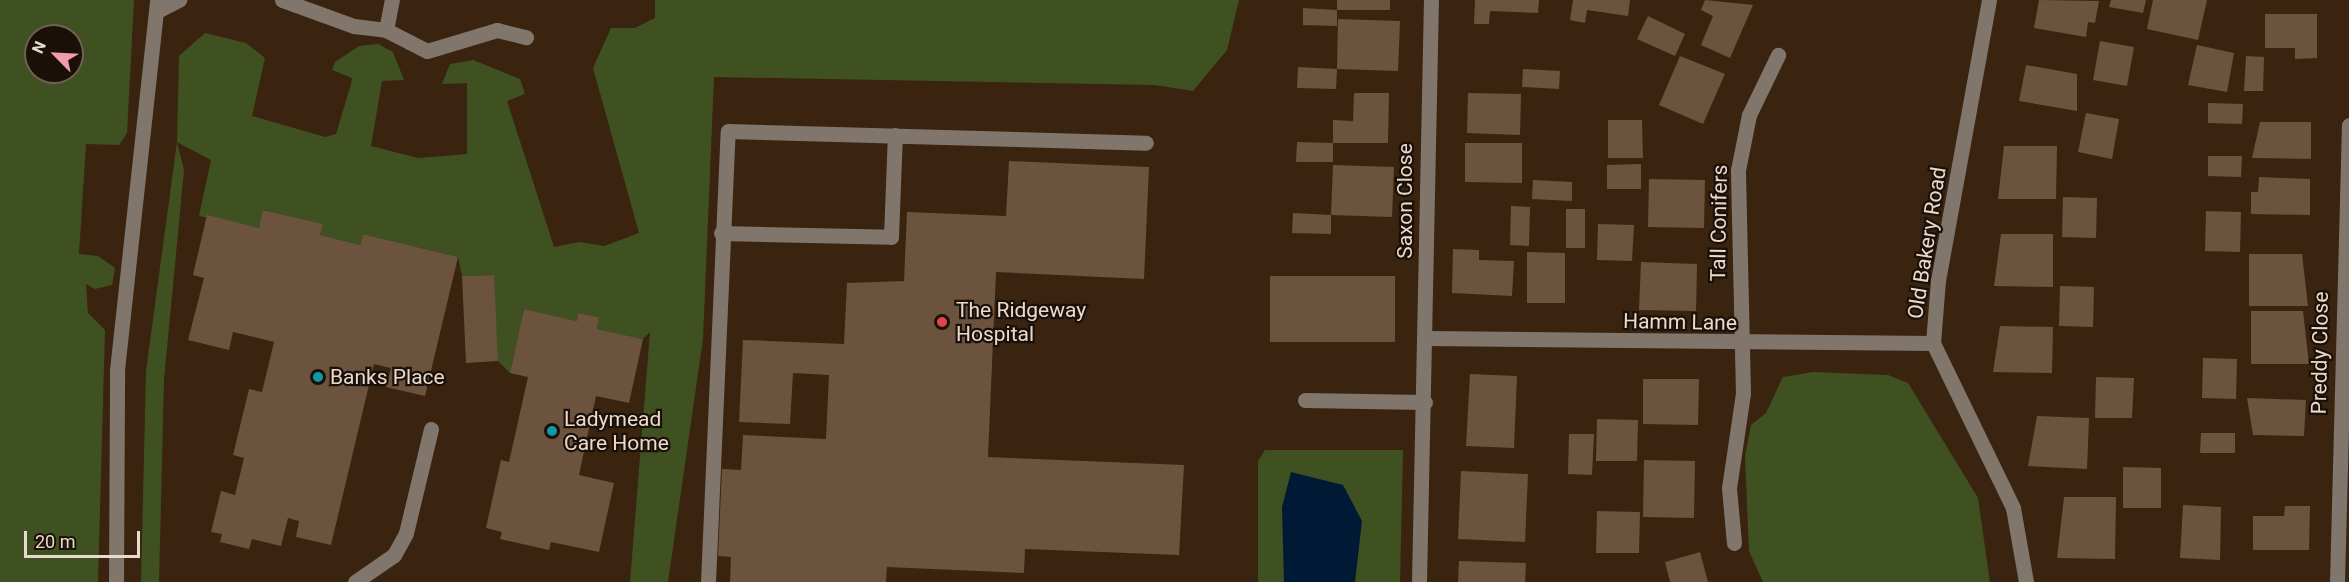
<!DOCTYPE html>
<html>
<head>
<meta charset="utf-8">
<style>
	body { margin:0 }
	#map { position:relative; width:2349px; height:582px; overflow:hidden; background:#3a2410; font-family:Roboto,sans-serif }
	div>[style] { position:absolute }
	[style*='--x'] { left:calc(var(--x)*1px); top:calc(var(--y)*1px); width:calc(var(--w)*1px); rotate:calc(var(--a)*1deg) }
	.green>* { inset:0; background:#405121 }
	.water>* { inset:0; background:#001a35 }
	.building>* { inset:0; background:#6c533e }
	.minor>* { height:15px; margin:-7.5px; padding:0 7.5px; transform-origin:7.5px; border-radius:7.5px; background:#81766c }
	.dots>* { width:16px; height:16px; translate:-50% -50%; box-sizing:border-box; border:3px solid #1a1008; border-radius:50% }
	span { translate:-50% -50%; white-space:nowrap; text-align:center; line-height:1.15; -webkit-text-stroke:4.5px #1a1008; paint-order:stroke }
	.street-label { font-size:21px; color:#e9dace }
	.poi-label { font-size:21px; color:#e9dace }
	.left { translate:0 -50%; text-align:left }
	.north { position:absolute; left:24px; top:24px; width:60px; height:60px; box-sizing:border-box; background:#1a1008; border:2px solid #6d6157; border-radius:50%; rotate:294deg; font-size:16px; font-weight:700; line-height:24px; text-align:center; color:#e9dace }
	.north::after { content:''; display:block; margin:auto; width:21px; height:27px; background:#f29aae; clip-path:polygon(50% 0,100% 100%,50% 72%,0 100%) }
	.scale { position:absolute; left:24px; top:531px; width:116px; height:27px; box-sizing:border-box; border:3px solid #e9dace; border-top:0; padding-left:8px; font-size:18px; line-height:21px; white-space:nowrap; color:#e9dace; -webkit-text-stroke:4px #1a1008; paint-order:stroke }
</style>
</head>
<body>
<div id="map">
	<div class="green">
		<div style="clip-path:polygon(evenodd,0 0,134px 0,127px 133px,119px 145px,86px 144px,79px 254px,98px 256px,115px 268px,112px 285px,95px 289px,86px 284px,88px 313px,105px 330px,98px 582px,0 582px,0 0,36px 36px,72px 36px,72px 72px,36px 72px,36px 36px)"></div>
		<div style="clip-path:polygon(655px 0,1239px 0,1227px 50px,1193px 91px,1155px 85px,714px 77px,703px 339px,668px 582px,630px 582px,650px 332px,643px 339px,597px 329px,599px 317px,578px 313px,577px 321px,524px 309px,510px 373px,498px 361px,493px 275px,462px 276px,458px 257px,363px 234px,360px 245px,320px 235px,322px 224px,264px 210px,259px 228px,199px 216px,211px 160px,177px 142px,184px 170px,164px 380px,159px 582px,141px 582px,146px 371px,177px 142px,179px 56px,205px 33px,246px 43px,265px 58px,252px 116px,325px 137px,336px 134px,351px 84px,352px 78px,332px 70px,335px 62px,359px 46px,378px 44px,393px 52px,404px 80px,382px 81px,371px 146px,418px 158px,467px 154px,467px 83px,442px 84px,450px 64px,473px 60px,520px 79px,525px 94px,507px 101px,554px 247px,579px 242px,604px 246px,639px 233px,593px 68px,611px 28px,635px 28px,655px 18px)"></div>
		<div style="clip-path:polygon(1813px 372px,1888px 375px,1908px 383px,1978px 498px,1990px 582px,1763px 582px,1749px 551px,1745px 457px,1751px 425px,1766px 413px,1783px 377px)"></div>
		<div style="clip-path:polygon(1265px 450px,1403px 450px,1400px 582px,1258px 582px,1258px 461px)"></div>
	</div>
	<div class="water">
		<div style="clip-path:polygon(1291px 472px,1343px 485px,1362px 521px,1355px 582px,1284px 582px,1282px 507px)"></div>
	</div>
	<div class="building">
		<div style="clip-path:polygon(1337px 0,1390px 0,1390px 10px,1337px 10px,1337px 26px,1303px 25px,1303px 8px,1337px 10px)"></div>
		<div style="clip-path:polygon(1475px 0,1539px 0,1538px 13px,1490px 11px,1489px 24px,1474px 24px)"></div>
		<div style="clip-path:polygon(1573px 0,1630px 0,1628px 16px,1587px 10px,1585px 23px,1570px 20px)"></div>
		<div style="clip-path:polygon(1705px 0,1753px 5px,1730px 58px,1701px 45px,1713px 16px,1701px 10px)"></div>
		<div style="clip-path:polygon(2039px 0,2099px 1px,2095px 23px,2088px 22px,2086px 37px,2034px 28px)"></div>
		<div style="clip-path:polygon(2111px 0,2146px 0,2143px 13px,2109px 7px)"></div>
		<div style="clip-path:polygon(2153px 0,2207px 0,2198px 40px,2147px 29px)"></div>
		<div style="clip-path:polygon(2265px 14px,2317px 14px,2317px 58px,2295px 59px,2295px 48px,2265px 48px)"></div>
		<div style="clip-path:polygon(1648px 16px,1685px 34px,1675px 56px,1637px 39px)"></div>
		<div style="clip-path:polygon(1338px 19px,1400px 21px,1398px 71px,1337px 69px)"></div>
		<div style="clip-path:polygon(2100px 41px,2134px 47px,2127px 86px,2093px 80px)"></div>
		<div style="clip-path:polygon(2197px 45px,2234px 53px,2227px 92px,2188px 85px)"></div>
		<div style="clip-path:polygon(1680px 56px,1725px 74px,1703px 124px,1659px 105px)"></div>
		<div style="clip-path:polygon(2246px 56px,2264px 57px,2263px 91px,2244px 91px)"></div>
		<div style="clip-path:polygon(2026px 65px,2077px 74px,2077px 111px,2019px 101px)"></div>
		<div style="clip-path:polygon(1298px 67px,1337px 69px,1336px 89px,1297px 88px)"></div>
		<div style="clip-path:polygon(1523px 69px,1560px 71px,1559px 89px,1522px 87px)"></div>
		<div style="clip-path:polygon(1354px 93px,1389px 93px,1388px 143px,1333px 143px,1333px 120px,1353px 121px)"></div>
		<div style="clip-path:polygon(1468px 93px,1521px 94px,1520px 135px,1467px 133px)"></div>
		<div style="clip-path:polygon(2208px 103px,2243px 104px,2242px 124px,2208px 123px)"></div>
		<div style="clip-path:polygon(2086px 113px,2119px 119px,2112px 159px,2078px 152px)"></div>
		<div style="clip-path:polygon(1608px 120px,1642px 120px,1643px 158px,1608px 158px)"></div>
		<div style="clip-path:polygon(2260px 122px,2311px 122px,2311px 159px,2252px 158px)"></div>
		<div style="clip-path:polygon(1297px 142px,1333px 143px,1333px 162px,1296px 162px)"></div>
		<div style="clip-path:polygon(1465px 143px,1522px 143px,1522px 183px,1465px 182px)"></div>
		<div style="clip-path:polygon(2004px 146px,2057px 146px,2056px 199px,1998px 199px)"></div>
		<div style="clip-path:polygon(2208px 156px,2242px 156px,2241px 177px,2208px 176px)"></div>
		<div style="clip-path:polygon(1009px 161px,1149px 167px,1144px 279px,996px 272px,988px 457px,1184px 465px,1179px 555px,1025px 549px,1024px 573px,887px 567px,886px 582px,730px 582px,731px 557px,718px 556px,722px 469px,741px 470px,743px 435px,826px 439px,829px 375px,793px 373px,790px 424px,739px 422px,743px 340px,844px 344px,847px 283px,904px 281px,907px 212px,1006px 216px)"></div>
		<div style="clip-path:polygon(1641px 164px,1641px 189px,1607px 189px,1607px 165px)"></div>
		<div style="clip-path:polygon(1333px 165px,1394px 167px,1392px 217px,1331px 215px)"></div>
		<div style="clip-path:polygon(2259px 177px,2310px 179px,2310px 215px,2251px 214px,2251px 192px,2258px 192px)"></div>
		<div style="clip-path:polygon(1649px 179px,1705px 180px,1704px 228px,1648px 227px)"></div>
		<div style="clip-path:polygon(1533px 180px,1572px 182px,1572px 201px,1532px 199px)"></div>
		<div style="clip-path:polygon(2063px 197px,2097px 198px,2096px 238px,2062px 237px)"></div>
		<div style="clip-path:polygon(1511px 206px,1530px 207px,1529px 246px,1510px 245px)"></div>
		<div style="clip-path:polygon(1566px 209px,1585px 209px,1585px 248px,1566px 248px)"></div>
		<div style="clip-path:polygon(263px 210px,323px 224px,320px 235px,360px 245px,363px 234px,458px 257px,425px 396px,386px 387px,391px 368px,374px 364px,331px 545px,296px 537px,299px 521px,288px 518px,281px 546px,252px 539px,249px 549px,220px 542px,222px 534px,211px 532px,221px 491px,235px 495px,244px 458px,233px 455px,249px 389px,262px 392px,274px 342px,233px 332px,229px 350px,188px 340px,204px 278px,193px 275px,207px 215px,259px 228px)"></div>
		<div style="clip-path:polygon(2206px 211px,2241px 212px,2240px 252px,2205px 251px)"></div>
		<div style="clip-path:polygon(1293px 213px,1331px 215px,1331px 234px,1292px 233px)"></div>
		<div style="clip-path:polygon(1598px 224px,1634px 225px,1632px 261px,1597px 260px)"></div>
		<div style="clip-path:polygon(2001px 234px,2053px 234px,2053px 287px,1994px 286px)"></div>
		<div style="clip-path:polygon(1453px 249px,1479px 250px,1479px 260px,1514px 261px,1512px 296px,1452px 293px)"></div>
		<div style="clip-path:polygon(1527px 252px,1565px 253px,1565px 303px,1527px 303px)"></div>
		<div style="clip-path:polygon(2249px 254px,2302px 254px,2308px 306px,2249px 306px)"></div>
		<div style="clip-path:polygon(1641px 262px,1697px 264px,1696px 311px,1639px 310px)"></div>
		<div style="clip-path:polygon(494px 275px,498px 361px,466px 363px,462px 276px)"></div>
		<div style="clip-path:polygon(1270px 276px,1395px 276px,1395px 342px,1270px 342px)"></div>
		<div style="clip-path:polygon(2060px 286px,2094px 287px,2093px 327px,2059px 326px)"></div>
		<div style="clip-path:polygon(524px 309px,577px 321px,578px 313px,599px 317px,597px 329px,643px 339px,629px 403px,596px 396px,579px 475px,614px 483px,599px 552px,551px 542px,549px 550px,500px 539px,502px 532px,486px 528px,501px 460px,509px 462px,528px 377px,510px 373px)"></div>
		<div style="clip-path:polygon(2251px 311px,2303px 311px,2309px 364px,2251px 364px)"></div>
		<div style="clip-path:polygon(2000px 326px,2053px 327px,2052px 373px,1993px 372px)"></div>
		<div style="clip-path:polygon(2203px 358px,2237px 359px,2236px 399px,2202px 398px)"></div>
		<div style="clip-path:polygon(1470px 374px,1517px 376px,1514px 448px,1466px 446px)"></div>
		<div style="clip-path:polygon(2096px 377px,2134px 378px,2132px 418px,2095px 418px)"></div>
		<div style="clip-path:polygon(1643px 379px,1699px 379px,1698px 425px,1643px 424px)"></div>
		<div style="clip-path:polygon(2247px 398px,2306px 400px,2304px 436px,2253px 435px)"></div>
		<div style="clip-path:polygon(2037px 416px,2089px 418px,2087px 469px,2028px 466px)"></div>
		<div style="clip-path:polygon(1597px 419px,1638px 420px,1637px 461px,1596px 461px)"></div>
		<div style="clip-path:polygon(2201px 433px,2235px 433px,2235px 453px,2200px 453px)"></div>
		<div style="clip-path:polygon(1569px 434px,1594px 434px,1592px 475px,1568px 474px)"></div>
		<div style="clip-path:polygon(1644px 460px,1695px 461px,1694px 518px,1643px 517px)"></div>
		<div style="clip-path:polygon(2123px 467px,2161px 468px,2161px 508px,2123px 508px)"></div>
		<div style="clip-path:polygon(1461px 471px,1528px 474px,1525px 542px,1458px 539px)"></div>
		<div style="clip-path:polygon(2064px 497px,2116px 497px,2115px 559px,2057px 558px)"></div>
		<div style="clip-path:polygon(2183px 505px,2221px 507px,2220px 560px,2180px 558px)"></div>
		<div style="clip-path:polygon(2285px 506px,2310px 506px,2309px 550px,2253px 550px,2253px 516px,2284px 516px)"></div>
		<div style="clip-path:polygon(1597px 511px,1640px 512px,1639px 553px,1596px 553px)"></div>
		<div style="clip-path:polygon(1700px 552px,1708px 582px,1670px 582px,1665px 562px)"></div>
		<div style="clip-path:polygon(1459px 561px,1526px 563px,1525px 582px,1458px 582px)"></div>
	</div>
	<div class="minor">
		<div style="--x:282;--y:0;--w:77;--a:19.9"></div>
		<div style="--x:354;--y:26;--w:32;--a:7"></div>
		<div style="--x:386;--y:30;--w:46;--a:27.1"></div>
		<div style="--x:427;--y:51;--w:73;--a:-16.7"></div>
		<div style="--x:497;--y:30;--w:30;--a:14"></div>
		<div style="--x:1989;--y:0;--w:285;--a:100.3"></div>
		<div style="--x:1938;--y:280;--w:63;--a:94.5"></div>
		<div style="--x:1933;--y:343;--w:183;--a:64.1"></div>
		<div style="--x:2013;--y:508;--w:75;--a:80"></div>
		<div style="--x:157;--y:11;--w:25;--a:-27"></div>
		<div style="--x:386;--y:30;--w:31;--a:-79"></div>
		<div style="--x:721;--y:233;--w:170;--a:1.3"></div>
		<div style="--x:891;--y:237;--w:102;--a:-87.8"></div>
		<div style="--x:1427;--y:338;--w:506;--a:0.57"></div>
		<div style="--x:1305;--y:400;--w:120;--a:1"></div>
		<div style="--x:1734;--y:543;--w:55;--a:-95.2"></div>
		<div style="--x:1729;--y:488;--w:96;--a:-81.6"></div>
		<div style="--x:1743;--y:393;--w:223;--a:-91.3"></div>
		<div style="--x:1738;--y:170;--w:56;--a:-78.7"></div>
		<div style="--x:1749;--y:115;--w:67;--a:-64.2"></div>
		<div style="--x:116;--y:582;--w:212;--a:-89.7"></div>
		<div style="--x:117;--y:370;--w:372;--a:-83.8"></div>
		<div style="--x:355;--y:582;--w:47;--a:-34.7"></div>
		<div style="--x:394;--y:555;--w:25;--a:-61"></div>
		<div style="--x:406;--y:533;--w:107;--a:-76.5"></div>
		<div style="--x:708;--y:582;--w:451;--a:-87.5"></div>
		<div style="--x:728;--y:131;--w:418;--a:1.6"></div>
		<div style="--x:1419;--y:582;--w:582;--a:-88.82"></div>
		<div style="--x:2337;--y:582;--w:457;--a:-88.5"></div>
	</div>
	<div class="dots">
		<div style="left:942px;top:322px;background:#e0444e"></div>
		<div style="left:318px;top:377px;background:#0f9aa8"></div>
		<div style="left:552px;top:431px;background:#0f9aa8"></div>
	</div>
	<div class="street-label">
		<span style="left:1405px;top:201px;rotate:-90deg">Saxon Close</span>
		<span style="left:1719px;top:223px;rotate:-89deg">Tall Conifers</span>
		<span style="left:1927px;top:243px;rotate:-81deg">Old Bakery Road</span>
		<span style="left:1680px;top:322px;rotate:1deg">Hamm Lane</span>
		<span style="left:2320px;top:353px;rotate:-89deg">Preddy Close</span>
	</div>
	<div class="poi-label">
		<span class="left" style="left:956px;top:322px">The Ridgeway<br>Hospital</span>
		<span class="left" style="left:330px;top:377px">Banks Place</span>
		<span class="left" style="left:564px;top:431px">Ladymead<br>Care Home</span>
	</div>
	<div class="north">N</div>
	<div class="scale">20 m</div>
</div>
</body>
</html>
